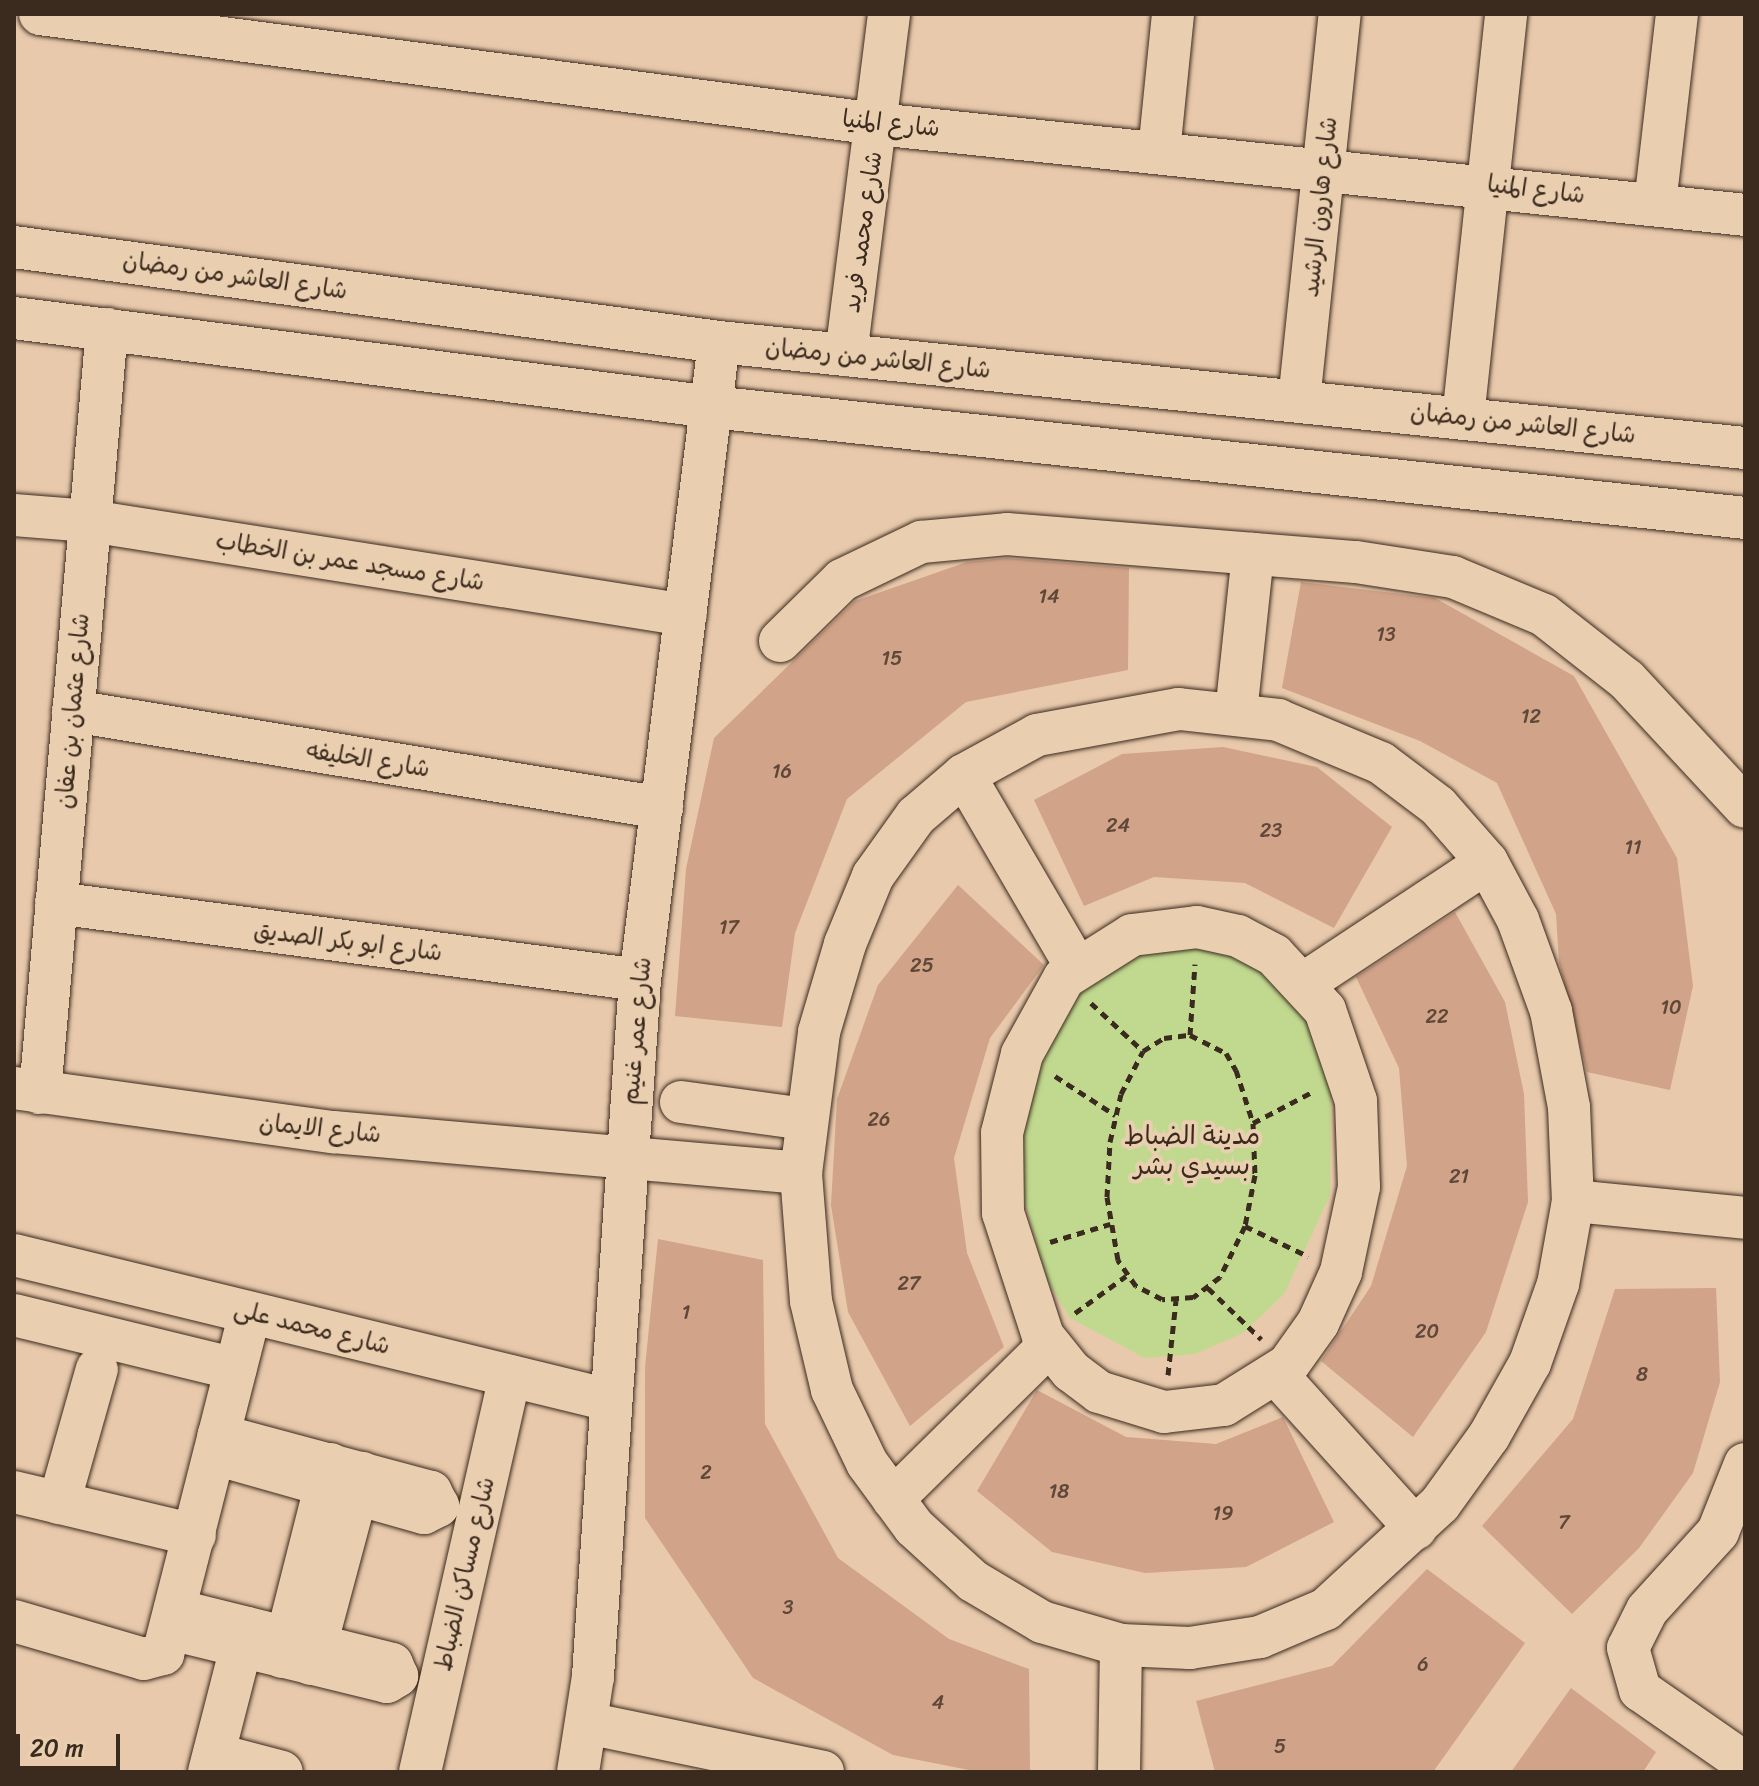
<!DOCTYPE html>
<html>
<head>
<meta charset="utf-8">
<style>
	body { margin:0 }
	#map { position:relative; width:1759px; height:1786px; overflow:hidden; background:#e8c9ab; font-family:Sriracha,"Playpen Sans Arabic",sans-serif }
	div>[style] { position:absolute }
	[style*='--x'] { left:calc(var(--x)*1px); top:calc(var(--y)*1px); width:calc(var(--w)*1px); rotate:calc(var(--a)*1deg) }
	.green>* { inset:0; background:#c1d98f }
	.building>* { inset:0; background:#d1a389 }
	.path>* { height:5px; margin-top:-2.5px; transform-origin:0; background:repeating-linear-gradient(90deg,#3b2a1e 0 8px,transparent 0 14px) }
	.roads { filter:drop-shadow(0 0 2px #3b2a1e) drop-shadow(0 0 2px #3b2a1e) }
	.minor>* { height:42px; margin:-21px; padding:0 21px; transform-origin:21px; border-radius:21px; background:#e9cfb0 }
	span { translate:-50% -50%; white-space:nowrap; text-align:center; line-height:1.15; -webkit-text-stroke:8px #e9cfb0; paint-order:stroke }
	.number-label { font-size:20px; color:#604839 }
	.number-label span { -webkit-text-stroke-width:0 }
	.street-label { font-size:24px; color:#3b2a1e }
	.neighbourhood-label { font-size:26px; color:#3b2a1e }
	.frame { position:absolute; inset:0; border:16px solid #3b2a1e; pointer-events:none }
	.scale { position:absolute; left:16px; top:1734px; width:104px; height:36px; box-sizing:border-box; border:4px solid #3b2a1e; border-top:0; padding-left:10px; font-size:24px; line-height:28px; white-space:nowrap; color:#3b2a1e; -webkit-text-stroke:6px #e9cfb0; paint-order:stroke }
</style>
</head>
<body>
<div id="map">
	<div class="green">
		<div style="clip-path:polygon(1228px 940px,1294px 995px,1315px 1033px,1331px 1092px,1330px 1195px,1284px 1294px,1243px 1333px,1195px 1354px,1145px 1358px,1070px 1318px,1047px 1280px,1021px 1188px,1024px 1091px,1088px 960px)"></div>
	</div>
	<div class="building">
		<div style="clip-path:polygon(1007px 558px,1129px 568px,1128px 670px,966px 702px,847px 799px,795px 933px,782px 1027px,675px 1016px,686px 869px,714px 738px,855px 601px,967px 562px)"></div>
		<div style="clip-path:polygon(1301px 582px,1435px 598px,1574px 676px,1677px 858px,1693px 986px,1670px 1090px,1587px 1072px,1559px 962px,1556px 914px,1497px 783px,1420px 741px,1282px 688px)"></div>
		<div style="clip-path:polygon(1223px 747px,1317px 767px,1392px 827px,1334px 928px,1245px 883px,1154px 877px,1084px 906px,1034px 800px,1122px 754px)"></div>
		<div style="clip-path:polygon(958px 885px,1044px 965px,990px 1038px,954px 1158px,967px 1253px,1004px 1347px,910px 1426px,848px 1312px,831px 1205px,837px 1099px,878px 985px)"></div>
		<div style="clip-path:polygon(1455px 912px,1505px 1002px,1524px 1094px,1528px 1202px,1486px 1332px,1413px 1437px,1321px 1361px,1371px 1286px,1407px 1166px,1399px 1068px,1356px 977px)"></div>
		<div style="clip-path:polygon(658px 1239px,763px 1260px,765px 1424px,838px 1558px,949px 1639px,1029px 1669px,1030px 1772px,979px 1772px,893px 1755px,753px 1678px,645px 1518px,645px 1367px)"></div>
		<div style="clip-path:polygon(1716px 1288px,1720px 1382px,1693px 1473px,1639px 1548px,1572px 1614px,1482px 1526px,1573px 1419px,1615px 1289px)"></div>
		<div style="clip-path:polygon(1037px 1390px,1126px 1437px,1216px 1444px,1283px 1417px,1334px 1522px,1246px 1567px,1145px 1573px,1052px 1552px,977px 1491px)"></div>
		<div style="clip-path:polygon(1427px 1569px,1525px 1643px,1433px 1772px,1215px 1772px,1196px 1701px,1332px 1666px)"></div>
		<div style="clip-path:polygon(1571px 1688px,1656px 1752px,1643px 1772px,1511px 1772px)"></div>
	</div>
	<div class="path">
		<div style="--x:1091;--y:1003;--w:71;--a:42.7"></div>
		<div style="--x:1190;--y:1035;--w:40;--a:26.6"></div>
		<div style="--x:1226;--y:1053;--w:20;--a:60"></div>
		<div style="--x:1236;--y:1070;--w:56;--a:72.2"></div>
		<div style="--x:1253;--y:1123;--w:52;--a:87.8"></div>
		<div style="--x:1255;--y:1175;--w:52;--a:101.1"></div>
		<div style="--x:1245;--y:1226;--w:57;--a:116.1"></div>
		<div style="--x:1220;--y:1277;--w:34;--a:143"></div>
		<div style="--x:1193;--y:1297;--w:31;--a:176"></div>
		<div style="--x:1162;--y:1299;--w:29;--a:-153"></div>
		<div style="--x:1136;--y:1286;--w:32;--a:-125"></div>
		<div style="--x:1118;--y:1260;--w:64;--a:-99.9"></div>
		<div style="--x:1107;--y:1197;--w:55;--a:-86.9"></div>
		<div style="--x:1110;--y:1142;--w:49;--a:-77.1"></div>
		<div style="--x:1121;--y:1094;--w:48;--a:-62.9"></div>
		<div style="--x:1143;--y:1051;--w:25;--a:-32"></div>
		<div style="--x:1164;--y:1038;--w:26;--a:-7"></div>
		<div style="--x:1190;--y:1035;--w:71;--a:-86"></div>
		<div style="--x:1055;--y:1076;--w:72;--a:33"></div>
		<div style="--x:1253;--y:1123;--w:67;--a:-27.7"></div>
		<div style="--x:1245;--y:1226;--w:70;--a:25.5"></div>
		<div style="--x:1050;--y:1242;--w:63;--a:-16.7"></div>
		<div style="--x:1208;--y:1288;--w:74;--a:43.9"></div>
		<div style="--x:1075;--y:1313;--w:63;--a:-36"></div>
		<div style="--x:1168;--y:1375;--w:75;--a:-83.9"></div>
	</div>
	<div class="roads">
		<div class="minor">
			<div style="--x:40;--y:14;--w:844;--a:7.49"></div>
			<div style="--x:877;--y:124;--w:873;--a:5.98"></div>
			<div style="--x:1159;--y:152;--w:139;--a:-84.2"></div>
			<div style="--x:1655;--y:204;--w:191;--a:-83.4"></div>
			<div style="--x:14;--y:247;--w:711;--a:7.67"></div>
			<div style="--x:719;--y:342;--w:1031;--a:5.9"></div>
			<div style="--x:14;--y:318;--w:704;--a:7.27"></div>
			<div style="--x:712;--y:407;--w:1039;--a:6.13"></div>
			<div style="--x:846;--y:355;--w:344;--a:-82.8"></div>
			<div style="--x:1299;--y:401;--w:389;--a:-84"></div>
			<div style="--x:1463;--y:418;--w:406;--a:-83.9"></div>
			<div style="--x:14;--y:515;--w:76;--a:4.5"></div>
			<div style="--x:90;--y:521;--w:603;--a:8.96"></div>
			<div style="--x:780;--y:641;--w:87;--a:-44.5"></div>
			<div style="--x:842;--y:580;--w:88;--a:-25.7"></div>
			<div style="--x:921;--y:542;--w:86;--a:-5.3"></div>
			<div style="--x:1007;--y:534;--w:350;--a:4.6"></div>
			<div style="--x:1356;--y:562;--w:98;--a:8.8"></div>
			<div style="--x:1453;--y:577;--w:99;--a:22.7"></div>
			<div style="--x:1544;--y:615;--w:105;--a:38.1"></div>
			<div style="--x:1627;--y:680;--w:173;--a:47.1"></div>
			<div style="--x:1179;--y:709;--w:100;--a:6.3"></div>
			<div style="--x:1278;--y:720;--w:112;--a:22.7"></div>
			<div style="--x:1381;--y:763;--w:71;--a:37"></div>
			<div style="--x:1438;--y:806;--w:74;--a:48.8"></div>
			<div style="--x:1487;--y:862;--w:66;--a:61.9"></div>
			<div style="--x:1518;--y:920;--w:97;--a:70.1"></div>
			<div style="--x:1551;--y:1011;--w:98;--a:79.4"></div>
			<div style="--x:1569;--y:1107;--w:94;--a:87.6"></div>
			<div style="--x:1573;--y:1201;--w:84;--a:100.2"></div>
			<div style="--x:1558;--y:1284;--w:84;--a:109.5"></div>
			<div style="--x:1530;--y:1363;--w:84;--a:119.3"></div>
			<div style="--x:1489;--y:1436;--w:84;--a:125.8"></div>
			<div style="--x:1440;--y:1504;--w:155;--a:137.4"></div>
			<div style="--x:1326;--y:1609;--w:72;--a:157"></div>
			<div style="--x:1260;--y:1637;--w:71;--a:171.1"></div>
			<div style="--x:1190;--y:1648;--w:69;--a:-177.5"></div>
			<div style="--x:1121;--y:1645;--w:82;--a:-163.8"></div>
			<div style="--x:1042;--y:1622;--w:80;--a:-149.3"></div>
			<div style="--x:973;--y:1581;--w:80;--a:-137.5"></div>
			<div style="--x:914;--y:1527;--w:79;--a:-126.3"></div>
			<div style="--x:867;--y:1463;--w:81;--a:-115.6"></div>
			<div style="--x:832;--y:1390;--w:91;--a:-103.3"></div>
			<div style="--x:811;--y:1301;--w:128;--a:-94.5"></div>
			<div style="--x:801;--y:1173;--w:142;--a:-82.7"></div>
			<div style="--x:819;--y:1032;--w:92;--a:-73.5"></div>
			<div style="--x:845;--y:944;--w:74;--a:-67.6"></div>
			<div style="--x:873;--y:876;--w:74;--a:-54.4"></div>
			<div style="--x:916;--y:816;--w:63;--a:-40.5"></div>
			<div style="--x:964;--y:775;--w:83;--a:-28.7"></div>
			<div style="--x:1037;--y:735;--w:144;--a:-10.4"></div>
			<div style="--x:73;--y:711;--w:597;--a:9.35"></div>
			<div style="--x:1236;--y:713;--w:160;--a:-83.9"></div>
			<div style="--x:964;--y:775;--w:222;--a:59.7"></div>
			<div style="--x:56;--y:903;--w:589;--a:7.51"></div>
			<div style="--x:1197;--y:927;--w:42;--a:12.4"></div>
			<div style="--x:1238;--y:936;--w:41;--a:27.8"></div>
			<div style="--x:1274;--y:955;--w:75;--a:47.2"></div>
			<div style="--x:1325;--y:1010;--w:96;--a:71.2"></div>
			<div style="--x:1356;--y:1101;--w:86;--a:88"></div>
			<div style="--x:1359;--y:1187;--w:87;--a:102"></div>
			<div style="--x:1341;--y:1272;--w:56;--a:114.3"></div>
			<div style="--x:1318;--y:1323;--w:52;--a:125.5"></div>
			<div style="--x:1288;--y:1365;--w:75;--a:148"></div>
			<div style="--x:1224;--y:1405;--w:60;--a:173.3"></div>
			<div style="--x:1164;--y:1412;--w:68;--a:-162.9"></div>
			<div style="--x:1099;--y:1392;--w:35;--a:-143"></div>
			<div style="--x:1071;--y:1371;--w:45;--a:-128.7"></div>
			<div style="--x:1043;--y:1336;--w:129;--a:-108"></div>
			<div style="--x:1003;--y:1213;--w:80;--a:-90.7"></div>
			<div style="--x:1002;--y:1133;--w:81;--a:-75.8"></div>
			<div style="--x:1022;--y:1054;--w:87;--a:-61.1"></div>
			<div style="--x:1064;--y:978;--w:80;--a:-32.3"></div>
			<div style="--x:1132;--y:935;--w:65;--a:-7"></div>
			<div style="--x:1306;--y:982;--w:217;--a:-33.5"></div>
			<div style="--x:14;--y:1088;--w:322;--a:7.9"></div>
			<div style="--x:333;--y:1132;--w:470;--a:5"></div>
			<div style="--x:40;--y:1093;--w:767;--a:-84.99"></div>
			<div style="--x:681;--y:1102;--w:125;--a:7.8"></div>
			<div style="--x:1573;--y:1201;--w:173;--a:5.6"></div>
			<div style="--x:14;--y:1255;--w:612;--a:13.7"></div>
			<div style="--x:14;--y:1315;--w:228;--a:13.7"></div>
			<div style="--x:1277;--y:1375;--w:207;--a:47.9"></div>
			<div style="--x:215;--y:1454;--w:217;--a:15.8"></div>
			<div style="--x:424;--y:1513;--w:16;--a:-27"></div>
			<div style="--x:438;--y:1506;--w:16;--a:-117"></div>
			<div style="--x:431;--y:1492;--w:220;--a:-165"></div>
			<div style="--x:1745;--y:1464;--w:73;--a:111.7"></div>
			<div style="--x:1718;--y:1532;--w:105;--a:132.3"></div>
			<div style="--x:1647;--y:1610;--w:42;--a:116.6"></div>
			<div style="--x:1628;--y:1648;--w:44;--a:74.1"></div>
			<div style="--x:1640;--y:1690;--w:128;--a:34.8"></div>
			<div style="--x:14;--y:1492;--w:186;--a:13.4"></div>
			<div style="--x:893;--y:1499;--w:219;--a:-44.6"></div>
			<div style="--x:59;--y:1503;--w:139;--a:-74.2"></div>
			<div style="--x:14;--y:1621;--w:135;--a:16.3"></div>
			<div style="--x:144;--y:1659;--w:20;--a:-15"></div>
			<div style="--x:163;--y:1654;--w:352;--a:-75.7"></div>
			<div style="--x:171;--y:1629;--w:222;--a:13.8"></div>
			<div style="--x:387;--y:1682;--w:12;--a:-31"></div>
			<div style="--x:397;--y:1676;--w:13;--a:-113"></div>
			<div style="--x:392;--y:1664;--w:224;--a:-166"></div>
			<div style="--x:282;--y:1657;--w:199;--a:-75.8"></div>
			<div style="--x:311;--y:1664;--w:198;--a:-75"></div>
			<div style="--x:587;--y:1723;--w:241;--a:11.7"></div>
			<div style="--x:214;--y:1754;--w:70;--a:14.8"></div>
			<div style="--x:209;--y:1772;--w:149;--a:-75.6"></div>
			<div style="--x:420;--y:1772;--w:406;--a:-77.2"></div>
			<div style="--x:578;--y:1772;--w:97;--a:-81.1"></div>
			<div style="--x:593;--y:1676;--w:698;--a:-86.14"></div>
			<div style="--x:640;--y:980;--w:643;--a:-82.94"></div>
			<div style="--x:1119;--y:1772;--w:127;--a:-89.1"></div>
		</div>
	</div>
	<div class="number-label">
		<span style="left:1049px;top:596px">14</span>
		<span style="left:1386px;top:634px">13</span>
		<span style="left:892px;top:658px">15</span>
		<span style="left:1531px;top:716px">12</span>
		<span style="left:782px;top:771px">16</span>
		<span style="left:1118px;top:825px">24</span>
		<span style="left:1271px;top:830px">23</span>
		<span style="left:1633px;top:847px">11</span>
		<span style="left:729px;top:927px">17</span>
		<span style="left:922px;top:965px">25</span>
		<span style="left:1671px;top:1007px">10</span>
		<span style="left:1437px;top:1016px">22</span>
		<span style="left:879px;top:1119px">26</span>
		<span style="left:1459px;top:1176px">21</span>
		<span style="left:909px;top:1283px">27</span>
		<span style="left:686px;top:1312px">1</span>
		<span style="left:1427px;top:1331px">20</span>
		<span style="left:1642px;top:1374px">8</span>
		<span style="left:706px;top:1472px">2</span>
		<span style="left:1059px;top:1491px">18</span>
		<span style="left:1223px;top:1513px">19</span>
		<span style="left:1564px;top:1522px">7</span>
		<span style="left:788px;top:1607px">3</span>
		<span style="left:1423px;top:1664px">6</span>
		<span style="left:938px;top:1702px">4</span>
		<span style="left:1280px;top:1746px">5</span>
	</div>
	<div class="street-label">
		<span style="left:891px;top:124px;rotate:6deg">شارع المنيا</span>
		<span style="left:1536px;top:190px;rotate:7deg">شارع المنيا</span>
		<span style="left:1320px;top:207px;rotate:-84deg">شارع هارون الرشيد</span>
		<span style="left:863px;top:232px;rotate:-82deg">شارع محمد فريد</span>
		<span style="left:235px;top:276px;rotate:8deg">شارع العاشر من رمضان</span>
		<span style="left:878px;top:359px;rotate:6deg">شارع العاشر من رمضان</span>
		<span style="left:1523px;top:424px;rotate:6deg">شارع العاشر من رمضان</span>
		<span style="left:350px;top:562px;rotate:9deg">شارع مسجد عمر بن الخطاب</span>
		<span style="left:73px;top:711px;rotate:-85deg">شارع عثمان بن عفان</span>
		<span style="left:368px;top:760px;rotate:9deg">شارع الخليفه</span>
		<span style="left:348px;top:942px;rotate:7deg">شارع ابو بكر الصديق</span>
		<span style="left:637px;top:1031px;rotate:-85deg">شارع عمر غنيم</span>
		<span style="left:320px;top:1129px;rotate:6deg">شارع الايمان</span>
		<span style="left:312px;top:1328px;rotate:14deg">شارع محمد على</span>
		<span style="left:465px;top:1574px;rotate:-77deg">شارع مساكن الضباط</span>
	</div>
	<div class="neighbourhood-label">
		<span style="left:1192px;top:1151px">مدينة الضباط<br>بسيدي بشر</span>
	</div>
	<div class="frame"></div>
	<div class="scale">20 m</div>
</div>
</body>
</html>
